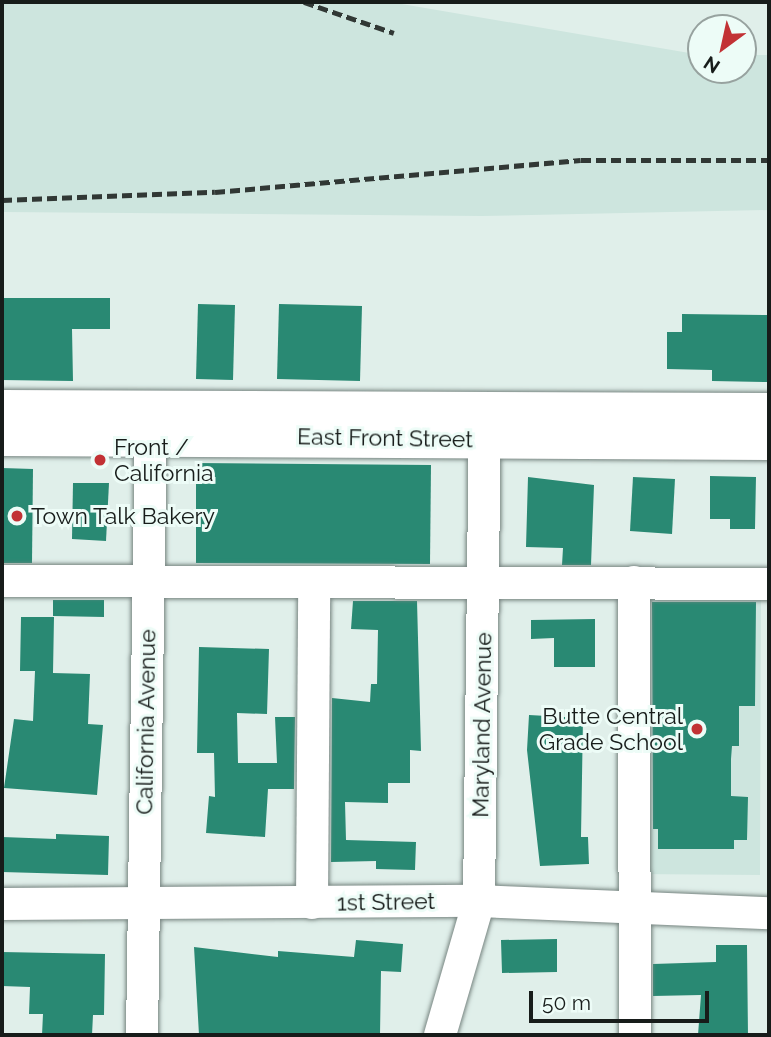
<!DOCTYPE html>
<html>
<head>
<meta charset="utf-8">
<style>
	body { margin:0 }
	#map { position:relative; width:771px; height:1037px; overflow:hidden; background:#e0efea; font-family:Raleway,sans-serif }
	div>[style] { position:absolute }
	[style*='--x'] { left:calc(var(--x)*1px); top:calc(var(--y)*1px); width:calc(var(--w)*1px); rotate:calc(var(--a)*1deg) }
	.built>* { inset:0; background:#cde5de }
	.building>* { inset:0; background:#298973 }
	.roads { filter:drop-shadow(0 0 2px #778581) drop-shadow(0 0 2px #778581) }
	.minor>* { height:32px; margin:-16px; padding:0 16px; transform-origin:16px; border-radius:16px; background:#fff }
	.major>* { height:38px; margin:-19px; padding:0 19px; transform-origin:19px; border-radius:19px; background:#fff }
	.rail>* { height:5px; margin-top:-2.5px; transform-origin:0; background:repeating-linear-gradient(90deg,#313835 0 10px,transparent 0 15px) }
	.dots>* { width:19px; height:19px; translate:-50% -50%; box-sizing:border-box; border:4px solid #edfcf7; border-radius:50% }
	span { translate:-50% -50%; white-space:nowrap; text-align:center; line-height:1.15; -webkit-text-stroke:6px #edfcf7; paint-order:stroke }
	.street-label { font-size:23px; color:#171c1a }
	.poi-label { font-size:23px; color:#171c1a }
	.left { translate:0 -50%; text-align:left }
	.right { translate:-100% -50%; text-align:right }
	.frame { position:absolute; inset:0; border:4px solid #171c1a; pointer-events:none }
	.north { position:absolute; left:687px; top:14px; width:70px; height:70px; box-sizing:border-box; background:#edfcf7; border:2px solid #97a29f; border-radius:50%; rotate:213deg; font-size:19px; font-weight:700; line-height:28px; text-align:center; color:#171c1a }
	.north::after { content:''; display:block; margin:auto; width:24px; height:32px; background:#c23235; clip-path:polygon(50% 0,100% 100%,50% 72%,0 100%) }
	.scale { position:absolute; left:529px; top:991px; width:180px; height:32px; box-sizing:border-box; border:4px solid #171c1a; border-top:0; padding-left:9px; font-size:21px; line-height:24px; white-space:nowrap; color:#171c1a; -webkit-text-stroke:5px #edfcf7; paint-order:stroke }
</style>
</head>
<body>
<div id="map">
	<div class="built">
		<div style="clip-path:polygon(2px 2px,390px 2px,701px 55px,701px 70px,743px 70px,743px 55px,769px 55px,769px 210px,482px 216px,2px 212px)"></div>
		<div style="clip-path:polygon(634px 582px,761px 583px,760px 875px,633px 874px)"></div>
	</div>
	<div class="building">
		<div style="clip-path:polygon(2px 298px,110px 298px,110px 329px,72px 329px,73px 381px,2px 380px)"></div>
		<div style="clip-path:polygon(198px 304px,235px 305px,233px 380px,196px 379px)"></div>
		<div style="clip-path:polygon(279px 304px,362px 306px,360px 381px,277px 379px)"></div>
		<div style="clip-path:polygon(682px 314px,769px 315px,769px 382px,712px 381px,712px 370px,667px 369px,667px 332px,682px 332px)"></div>
		<div style="clip-path:polygon(196px 463px,431px 465px,430px 564px,196px 563px)"></div>
		<div style="clip-path:polygon(2px 468px,33px 469px,32px 563px,2px 563px)"></div>
		<div style="clip-path:polygon(710px 476px,756px 477px,755px 529px,730px 529px,730px 519px,710px 519px)"></div>
		<div style="clip-path:polygon(528px 477px,594px 485px,591px 565px,562px 565px,563px 548px,526px 547px)"></div>
		<div style="clip-path:polygon(633px 477px,675px 479px,672px 534px,630px 531px)"></div>
		<div style="clip-path:polygon(73px 483px,109px 483px,106px 541px,72px 539px)"></div>
		<div style="clip-path:polygon(53px 600px,104px 600px,104px 617px,53px 616px)"></div>
		<div style="clip-path:polygon(353px 601px,417px 601px,421px 751px,410px 750px,410px 783px,388px 783px,388px 803px,345px 802px,346px 840px,416px 842px,415px 870px,376px 869px,376px 861px,331px 862px,332px 698px,370px 702px,371px 684px,377px 684px,378px 630px,351px 629px)"></div>
		<div style="clip-path:polygon(652px 602px,756px 602px,755px 706px,739px 706px,739px 746px,732px 746px,731px 759px,731px 796px,748px 797px,747px 840px,734px 840px,734px 849px,658px 849px,658px 829px,653px 829px)"></div>
		<div style="clip-path:polygon(21px 617px,54px 617px,53px 673px,90px 674px,88px 724px,103px 725px,97px 795px,4px 788px,14px 719px,33px 721px,35px 671px,20px 671px)"></div>
		<div style="clip-path:polygon(595px 619px,595px 667px,554px 667px,554px 638px,531px 639px,531px 620px)"></div>
		<div style="clip-path:polygon(199px 647px,269px 649px,267px 714px,237px 713px,238px 763px,277px 763px,275px 717px,295px 717px,294px 789px,268px 789px,265px 837px,206px 833px,209px 796px,215px 797px,214px 753px,197px 753px)"></div>
		<div style="clip-path:polygon(529px 715px,583px 718px,581px 837px,588px 837px,589px 864px,540px 866px,527px 750px)"></div>
		<div style="clip-path:polygon(56px 834px,109px 836px,108px 875px,2px 872px,2px 837px,56px 839px)"></div>
		<div style="clip-path:polygon(557px 939px,557px 972px,502px 973px,501px 940px)"></div>
		<div style="clip-path:polygon(356px 940px,403px 944px,401px 972px,381px 971px,380px 1035px,199px 1035px,194px 947px,278px 957px,278px 951px,354px 957px)"></div>
		<div style="clip-path:polygon(716px 945px,747px 945px,748px 1035px,698px 1035px,701px 995px,653px 996px,653px 964px,716px 962px)"></div>
		<div style="clip-path:polygon(2px 952px,105px 954px,104px 1015px,93px 1015px,92px 1035px,42px 1035px,43px 1014px,29px 1014px,30px 987px,2px 986px)"></div>
	</div>
	<div class="roads">
		<div class="minor">
			<div style="--x:2;--y:581;--w:767;--a:0.22"></div>
			<div style="--x:634;--y:582;--w:453;--a:89.9"></div>
			<div style="--x:312;--y:903;--w:320;--a:-89.6"></div>
			<div style="--x:2;--y:904;--w:477;--a:-0.4"></div>
			<div style="--x:479;--y:901;--w:290;--a:2.4"></div>
			<div style="--x:142;--y:1035;--w:622;--a:-89.17"></div>
			<div style="--x:440;--y:1035;--w:140;--a:-73.8"></div>
			<div style="--x:479;--y:901;--w:484;--a:-89.3"></div>
		</div>
		<div class="major">
			<div style="--x:2;--y:409;--w:767;--a:0.22"></div>
			<div style="--x:2;--y:437;--w:767;--a:0.3"></div>
		</div>
	</div>
	<div class="rail">
		<div style="--x:304;--y:2;--w:95;--a:19"></div>
		<div style="--x:2;--y:200;--w:213;--a:-2.2"></div>
		<div style="--x:215;--y:192;--w:367;--a:-5"></div>
		<div style="--x:581;--y:160;--w:188;--a:0"></div>
	</div>
	<div class="dots">
		<div style="left:100px;top:460px;background:#c23235"></div>
		<div style="left:17px;top:516px;background:#c23235"></div>
		<div style="left:697px;top:729px;background:#c23235"></div>
	</div>
	<div class="street-label">
		<span style="left:385px;top:438px;rotate:1deg">East Front Street</span>
		<span style="left:146px;top:722px;rotate:-89deg">California Avenue</span>
		<span style="left:482px;top:725px;rotate:-89deg">Maryland Avenue</span>
		<span style="left:386px;top:902px;rotate:-1deg">1st Street</span>
	</div>
	<div class="poi-label">
		<span class="left" style="left:114px;top:460px">Front /<br>California</span>
		<span class="left" style="left:31px;top:516px">Town Talk Bakery</span>
		<span class="right" style="left:683px;top:729px">Butte Central<br>Grade School</span>
	</div>
	<div class="frame"></div>
	<div class="north">N</div>
	<div class="scale">50 m</div>
</div>
</body>
</html>
